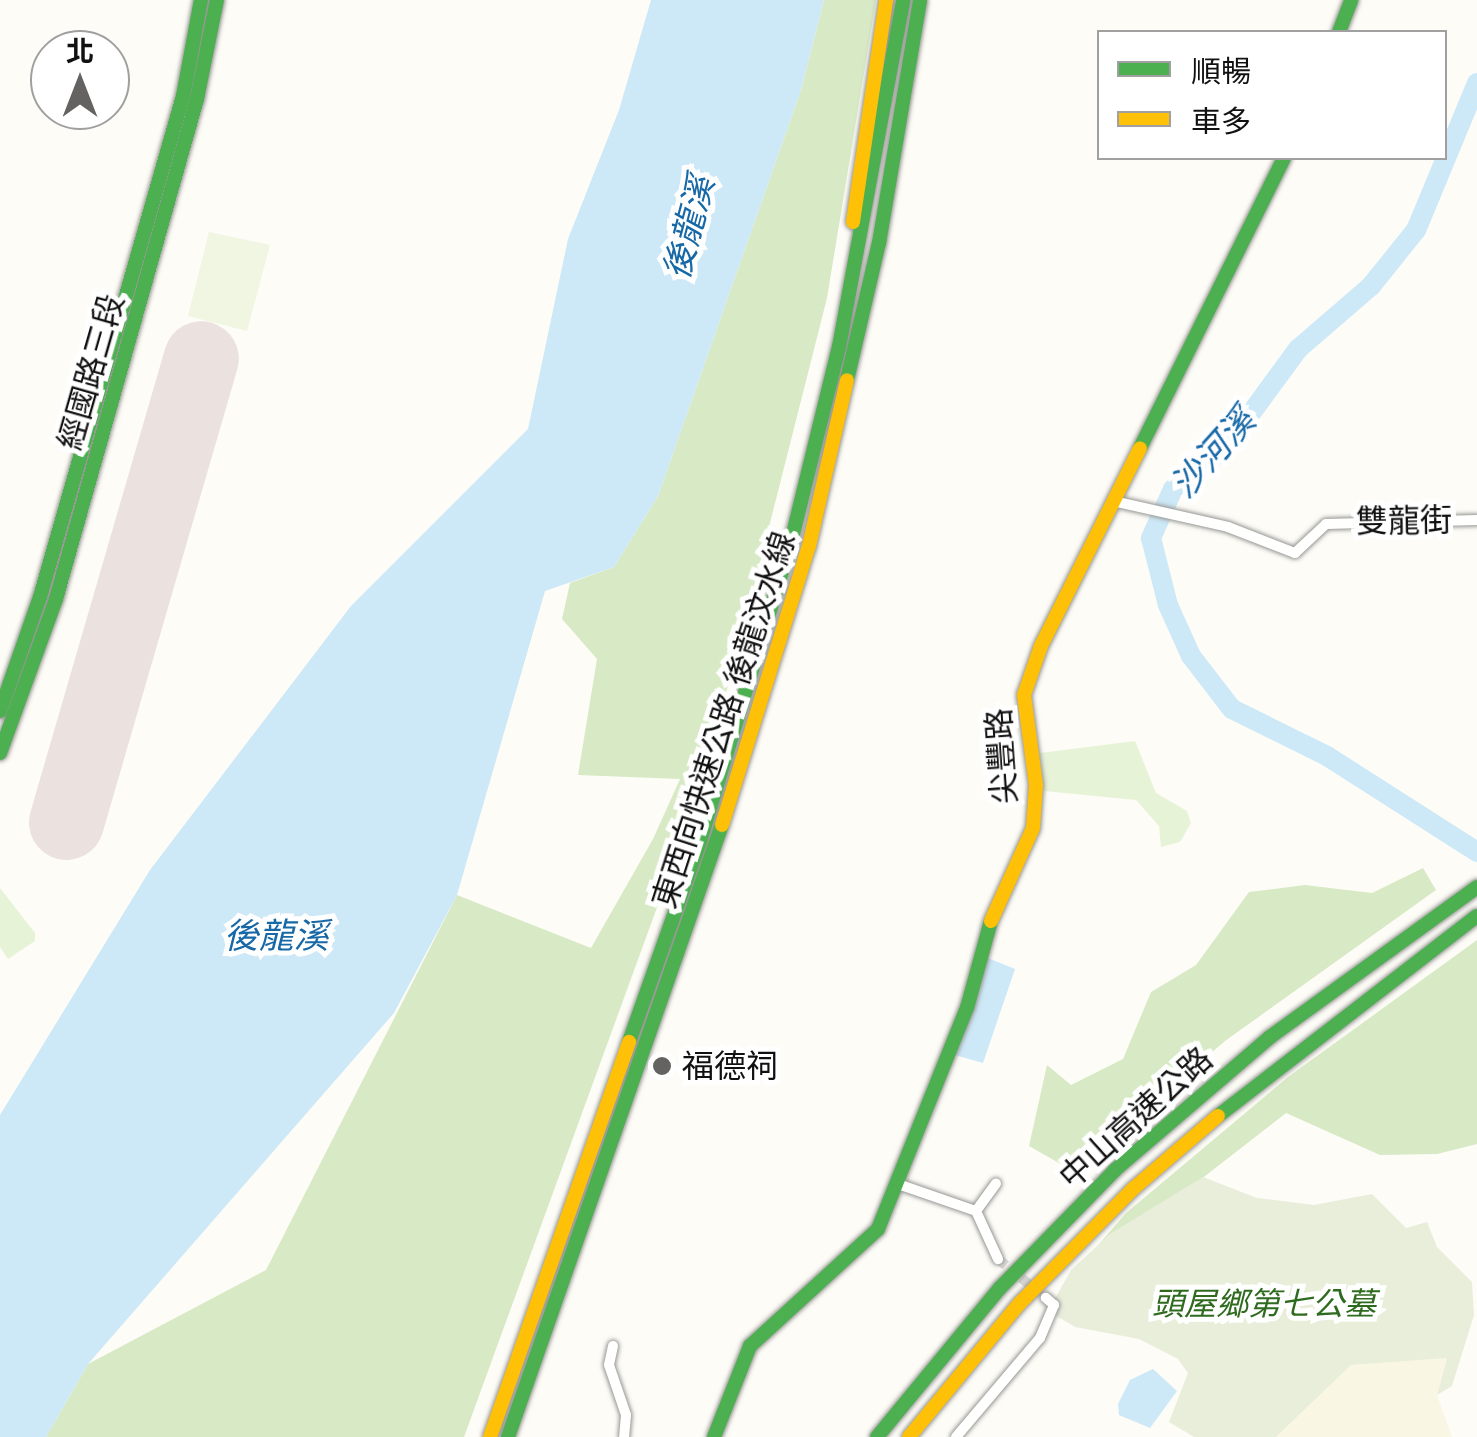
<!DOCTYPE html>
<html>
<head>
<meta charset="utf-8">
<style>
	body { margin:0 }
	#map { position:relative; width:1477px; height:1437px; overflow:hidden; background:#fdfcf7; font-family:"Libre Baskerville","Noto Sans TC",serif }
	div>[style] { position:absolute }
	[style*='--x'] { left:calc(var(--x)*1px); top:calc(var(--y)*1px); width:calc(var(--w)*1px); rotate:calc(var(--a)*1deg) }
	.farmland>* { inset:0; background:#f9f7e4 }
	.green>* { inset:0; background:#e7f3d7 }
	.forest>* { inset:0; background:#d8eac5 }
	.cemetery>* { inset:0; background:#e9eedb }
	.pitch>* { inset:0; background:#f0f6e1 }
	.water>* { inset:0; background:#cde8f7 }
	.river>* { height:20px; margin:-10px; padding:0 10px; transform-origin:10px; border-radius:10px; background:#cde8f7 }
	.runway>* { height:75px; margin:-37.5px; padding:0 37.5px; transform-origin:37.5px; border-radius:37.5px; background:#ebe1df }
	.street-tunnel>* { height:10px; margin-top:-5px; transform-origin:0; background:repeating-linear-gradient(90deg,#dad9d4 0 10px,transparent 0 15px) }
	.roads { filter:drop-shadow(0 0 2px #979795) drop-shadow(0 0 2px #979795) }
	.street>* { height:10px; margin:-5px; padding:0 5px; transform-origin:5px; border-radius:5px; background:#fffffe }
	.fast>* { height:14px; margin:-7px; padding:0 7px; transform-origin:7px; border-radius:7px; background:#4caf50 }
	.slow>* { height:14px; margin:-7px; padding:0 7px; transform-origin:7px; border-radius:7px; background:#ffc107 }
	.dots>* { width:28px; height:28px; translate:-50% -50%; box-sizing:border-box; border:5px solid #fff; border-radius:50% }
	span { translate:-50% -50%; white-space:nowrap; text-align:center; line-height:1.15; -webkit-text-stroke:10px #fff; paint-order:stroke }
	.street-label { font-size:32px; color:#111 }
	.poi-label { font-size:32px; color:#111 }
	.left { translate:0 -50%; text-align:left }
	.park-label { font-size:32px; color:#2f6b1f; font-style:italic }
	.water-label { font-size:35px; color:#1768a6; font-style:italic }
	.legend { position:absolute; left:1097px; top:30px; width:350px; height:130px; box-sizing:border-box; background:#fff; border:2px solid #a0a0a0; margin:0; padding:12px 18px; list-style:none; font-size:30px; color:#111 }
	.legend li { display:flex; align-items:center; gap:20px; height:50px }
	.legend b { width:50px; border:2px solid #a0a0a0 }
	.north { position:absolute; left:30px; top:30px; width:100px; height:100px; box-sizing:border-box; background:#fff; border:2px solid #a0a0a0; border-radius:50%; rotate:0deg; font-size:28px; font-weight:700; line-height:40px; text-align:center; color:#111 }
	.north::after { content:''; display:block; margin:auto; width:35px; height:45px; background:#646362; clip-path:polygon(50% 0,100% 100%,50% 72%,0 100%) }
</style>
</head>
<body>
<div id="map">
	<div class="farmland">
		<div style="clip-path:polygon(1447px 1357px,1437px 1395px,1452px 1437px,1276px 1437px,1351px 1365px)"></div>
	</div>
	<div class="green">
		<div style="clip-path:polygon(1135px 741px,1156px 793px,1187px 811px,1191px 823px,1180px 842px,1161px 847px,1159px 826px,1136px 800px,1044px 791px,1040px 753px)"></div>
		<div style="clip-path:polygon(0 888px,35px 933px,35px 941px,8px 959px,0 947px)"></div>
	</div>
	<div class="forest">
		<div style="clip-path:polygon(824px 0,876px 0,827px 298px,732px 673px,671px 869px,464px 1437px,46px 1437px,88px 1364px,266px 1270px,457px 895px,591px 948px,653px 839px,680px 779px,578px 775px,597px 659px,562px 619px,570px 583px,614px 567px,658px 496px,801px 90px)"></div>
		<div style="clip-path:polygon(1423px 868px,1436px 890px,1225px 1041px,1073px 1171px,1029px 1146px,1047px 1065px,1071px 1085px,1123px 1059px,1151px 992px,1196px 965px,1249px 892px,1305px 885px,1372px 893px)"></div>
		<div style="clip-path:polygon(1477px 940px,1477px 1144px,1437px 1154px,1380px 1155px,1286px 1113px,1061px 1288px,1126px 1213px,1288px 1077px)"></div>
	</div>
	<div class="cemetery">
		<div style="clip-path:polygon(1203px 1177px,1257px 1198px,1314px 1205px,1372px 1194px,1406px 1228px,1427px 1222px,1437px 1247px,1472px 1282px,1474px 1315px,1452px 1386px,1437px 1395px,1447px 1358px,1351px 1365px,1276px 1437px,1194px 1437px,1169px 1422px,1188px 1373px,1178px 1359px,1139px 1339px,1075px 1327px,1048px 1311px,1071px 1270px,1110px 1234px)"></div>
	</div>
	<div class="pitch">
		<div style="clip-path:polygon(209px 232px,270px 245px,247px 331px,188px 316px)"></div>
	</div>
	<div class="water">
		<div style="clip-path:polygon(651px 0,824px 0,801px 90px,658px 496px,614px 567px,545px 591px,457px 895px,394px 1013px,88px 1364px,46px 1437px,0 1437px,0 1115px,150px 870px,351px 606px,528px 429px,568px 239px,619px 110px)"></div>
		<div style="clip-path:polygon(988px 958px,1015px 969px,983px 1063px,955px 1055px)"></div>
		<div style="clip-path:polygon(1153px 1369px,1177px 1391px,1150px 1428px,1119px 1415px,1118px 1404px,1130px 1380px)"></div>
	</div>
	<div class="river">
		<div style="--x:1477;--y:83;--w:159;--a:112.5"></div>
		<div style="--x:1416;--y:230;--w:72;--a:128.8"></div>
		<div style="--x:1371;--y:286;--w:96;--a:139.2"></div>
		<div style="--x:1298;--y:349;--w:120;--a:126.2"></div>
		<div style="--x:1227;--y:446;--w:69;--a:141.5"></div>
		<div style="--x:1173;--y:489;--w:54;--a:114.2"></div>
		<div style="--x:1151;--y:538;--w:69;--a:75.8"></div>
		<div style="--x:1168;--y:605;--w:56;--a:65.7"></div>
		<div style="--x:1191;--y:656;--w:67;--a:52.3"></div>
		<div style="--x:1232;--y:709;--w:106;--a:26.3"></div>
		<div style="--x:1327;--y:756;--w:178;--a:32.6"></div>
	</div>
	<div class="runway">
		<div style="--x:66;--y:822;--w:483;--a:-73.8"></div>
	</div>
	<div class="street-tunnel">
		<div style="--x:998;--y:1259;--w:62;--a:39.1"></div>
	</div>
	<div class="roads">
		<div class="street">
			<div style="--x:1113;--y:501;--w:118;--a:12.7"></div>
			<div style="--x:1228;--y:527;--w:72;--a:21.2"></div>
			<div style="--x:1295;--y:553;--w:42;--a:-43.1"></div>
			<div style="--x:1326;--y:524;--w:151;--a:-1.5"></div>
			<div style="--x:895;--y:1183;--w:86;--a:19.1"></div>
			<div style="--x:976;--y:1211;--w:53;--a:65.4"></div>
			<div style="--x:976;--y:1211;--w:34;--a:-54"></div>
			<div style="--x:613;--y:1346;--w:19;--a:102"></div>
			<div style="--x:609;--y:1365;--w:53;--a:71.2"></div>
			<div style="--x:626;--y:1415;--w:22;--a:95"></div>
			<div style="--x:956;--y:1437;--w:130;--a:-49.7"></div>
			<div style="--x:1040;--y:1338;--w:36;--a:-67"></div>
			<div style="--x:1054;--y:1305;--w:11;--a:-139"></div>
		</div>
		<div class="fast">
			<div style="--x:1339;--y:32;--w:34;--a:-69"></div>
			<div style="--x:847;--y:380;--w:141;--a:-76.9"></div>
			<div style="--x:879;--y:243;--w:246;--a:-80.4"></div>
			<div style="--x:1140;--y:448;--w:324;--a:-63.6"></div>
			<div style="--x:0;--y:711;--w:121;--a:-70.7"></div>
			<div style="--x:40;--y:597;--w:521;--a:-74.07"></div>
			<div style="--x:183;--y:96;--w:98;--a:-79.4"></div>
			<div style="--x:0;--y:753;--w:164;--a:-70"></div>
			<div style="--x:56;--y:599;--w:520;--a:-74.25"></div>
			<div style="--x:197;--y:99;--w:101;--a:-78.6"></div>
			<div style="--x:629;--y:1042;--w:213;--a:-70.5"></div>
			<div style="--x:700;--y:841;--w:313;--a:-73.1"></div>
			<div style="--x:791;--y:542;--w:201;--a:-76.2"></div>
			<div style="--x:839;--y:347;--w:353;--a:-79.5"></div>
			<div style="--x:1218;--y:1116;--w:327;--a:-37.7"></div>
			<div style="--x:508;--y:1437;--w:648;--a:-70.73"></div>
			<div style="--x:714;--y:1437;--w:98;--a:-68.4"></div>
			<div style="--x:750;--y:1346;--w:173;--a:-42.4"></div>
			<div style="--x:878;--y:1229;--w:238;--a:-68.1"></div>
			<div style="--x:967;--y:1008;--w:90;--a:-74.6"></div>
			<div style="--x:877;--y:1437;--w:193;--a:-50.5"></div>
			<div style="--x:1000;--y:1288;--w:165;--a:-45.7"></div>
			<div style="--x:1115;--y:1170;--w:204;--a:-40.6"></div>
			<div style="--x:1270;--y:1037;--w:256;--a:-35.9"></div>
		</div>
		<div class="slow">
			<div style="--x:853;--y:222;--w:224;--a:-81.5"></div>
			<div style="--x:722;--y:825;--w:292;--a:-72.7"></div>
			<div style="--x:809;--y:546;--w:170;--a:-77.1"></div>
			<div style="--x:991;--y:921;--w:102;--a:-65.7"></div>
			<div style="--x:1033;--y:828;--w:43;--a:-86"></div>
			<div style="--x:1036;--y:785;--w:91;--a:-97.6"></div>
			<div style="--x:1024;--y:695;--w:52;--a:-70.9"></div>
			<div style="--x:1041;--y:646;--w:221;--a:-63.4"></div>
			<div style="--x:490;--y:1437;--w:419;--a:-70.6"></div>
			<div style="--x:909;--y:1437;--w:174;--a:-50.4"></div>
			<div style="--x:1020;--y:1303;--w:161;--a:-45.3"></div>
			<div style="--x:1133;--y:1189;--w:112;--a:-40.7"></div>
		</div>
	</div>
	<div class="dots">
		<div style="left:662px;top:1066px;background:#646362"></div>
	</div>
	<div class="street-label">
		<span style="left:91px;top:372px;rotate:-74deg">經國路三段</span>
		<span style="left:1404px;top:521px;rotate:-1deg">雙龍街</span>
		<span style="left:724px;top:720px;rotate:-72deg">東西向快速公路 後龍汶水線</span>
		<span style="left:1002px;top:756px;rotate:-94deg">尖豐路</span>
		<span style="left:1136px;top:1118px;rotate:-42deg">中山高速公路</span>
	</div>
	<div class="poi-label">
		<span class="left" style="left:682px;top:1066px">福德祠</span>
	</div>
	<div class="park-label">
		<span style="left:1264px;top:1304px">頭屋鄉第七公墓</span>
	</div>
	<div class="water-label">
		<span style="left:689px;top:228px;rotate:-75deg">後龍溪</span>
		<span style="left:1213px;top:453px;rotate:-48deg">沙河溪</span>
		<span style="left:276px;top:936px">後龍溪</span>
	</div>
	<ul class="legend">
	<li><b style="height:12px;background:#4caf50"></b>順暢</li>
	<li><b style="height:12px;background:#ffc107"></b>車多</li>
	</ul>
	<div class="north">北</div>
</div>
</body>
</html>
